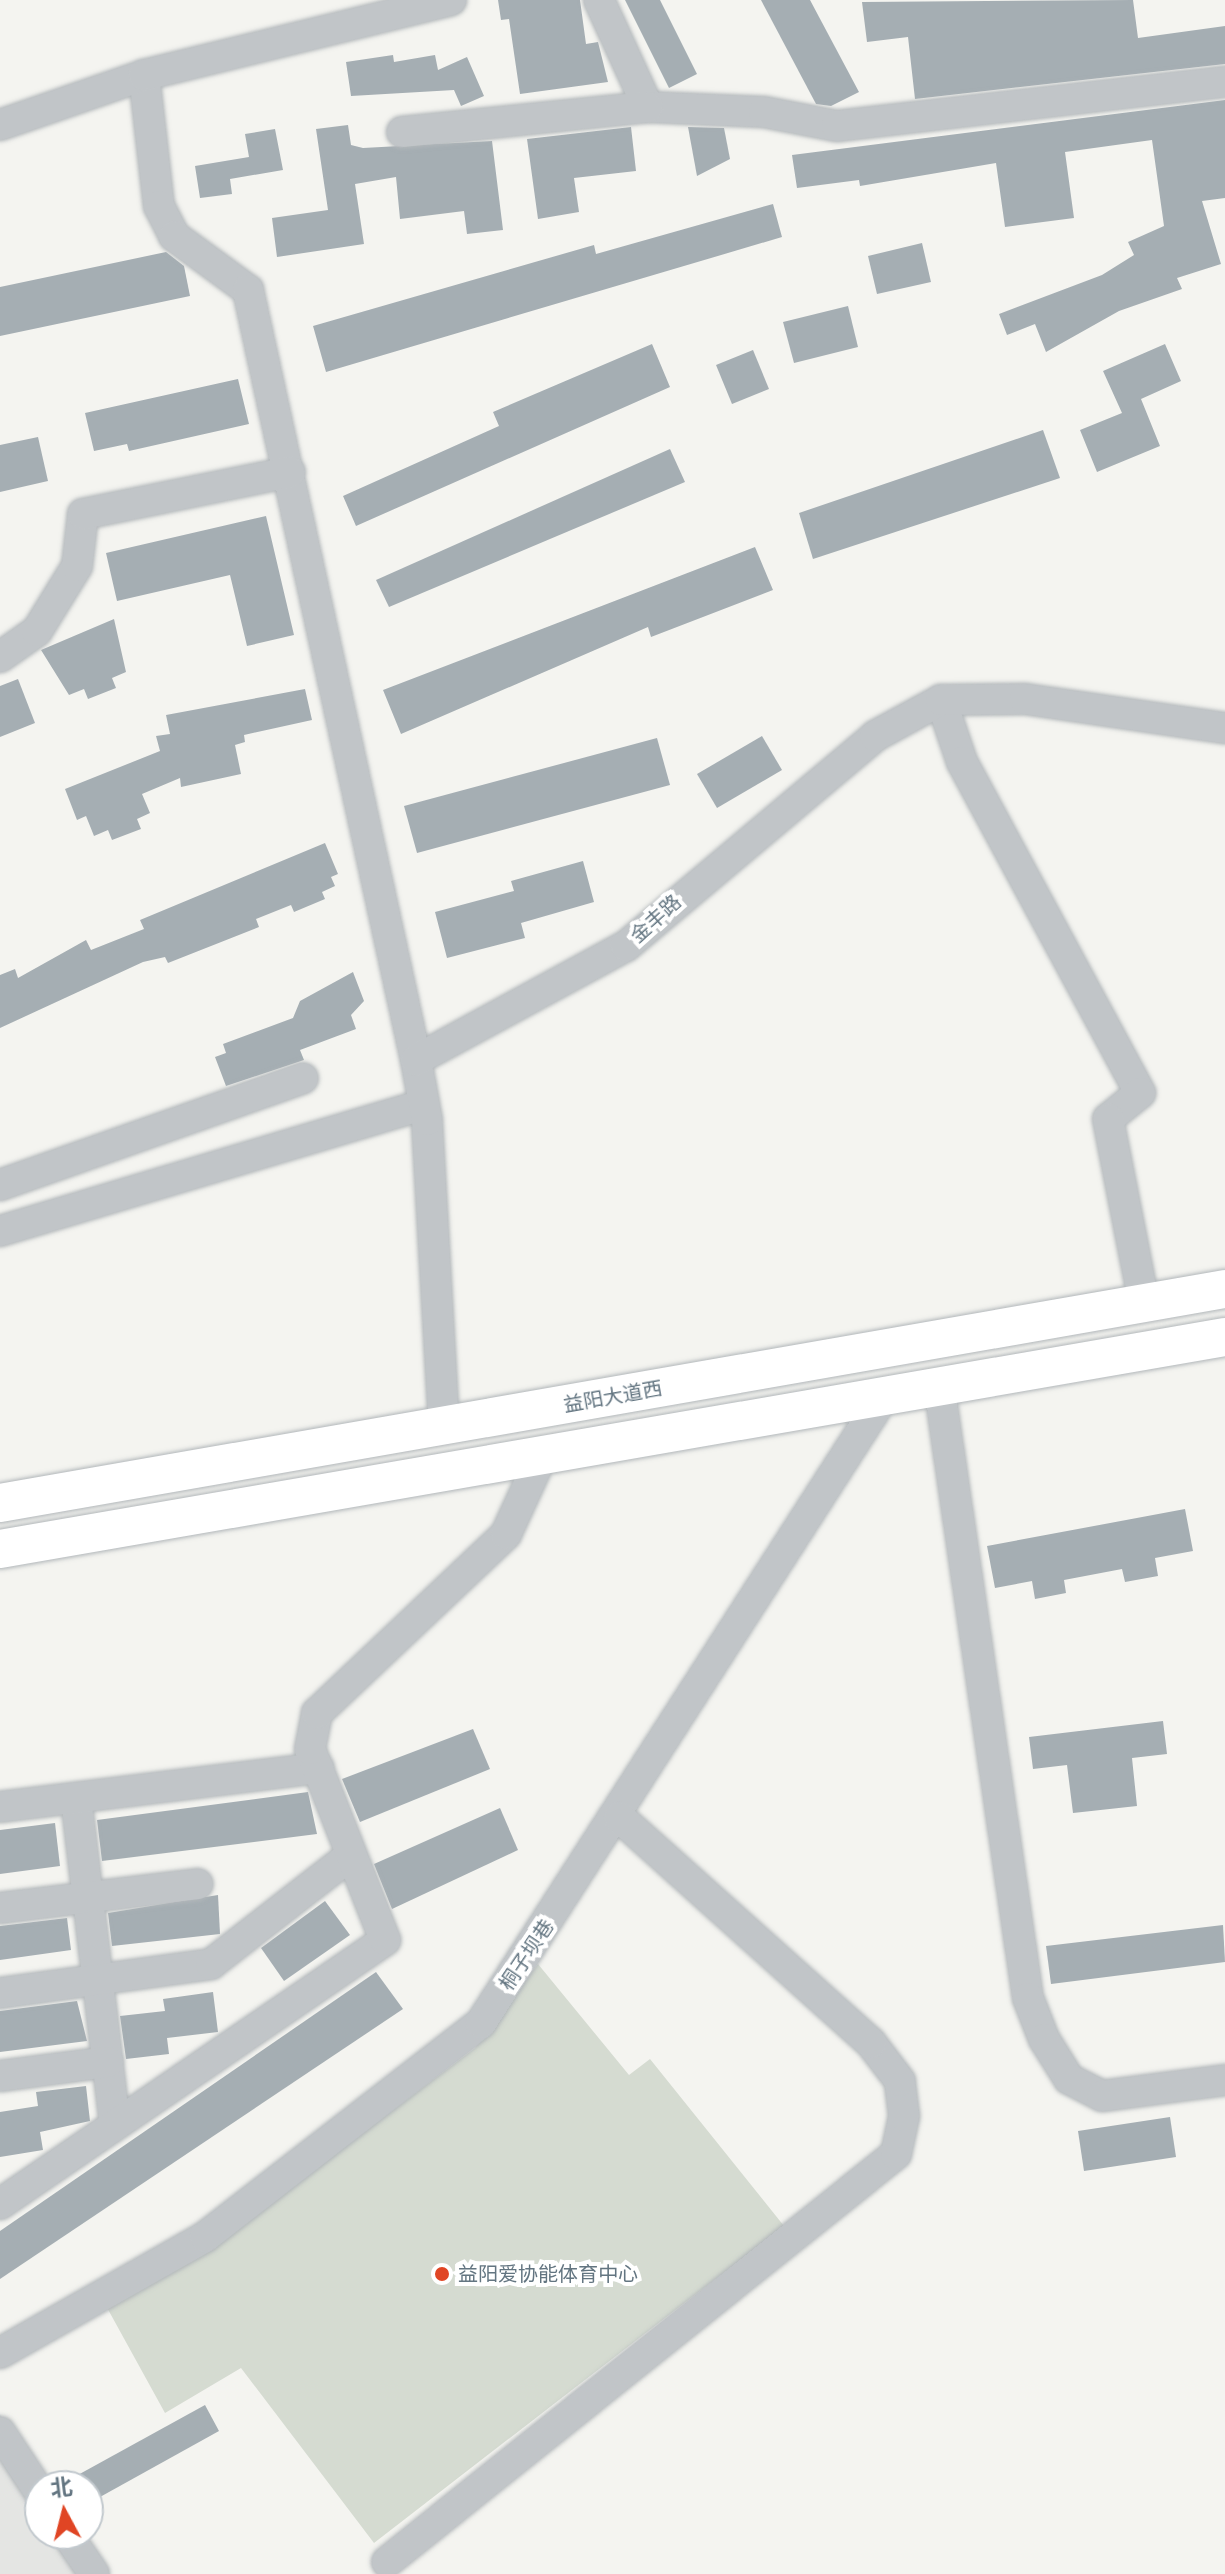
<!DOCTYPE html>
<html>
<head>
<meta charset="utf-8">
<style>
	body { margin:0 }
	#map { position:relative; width:1225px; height:2574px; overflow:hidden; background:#f4f4f0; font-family:Helvetica,"Noto Sans SC",sans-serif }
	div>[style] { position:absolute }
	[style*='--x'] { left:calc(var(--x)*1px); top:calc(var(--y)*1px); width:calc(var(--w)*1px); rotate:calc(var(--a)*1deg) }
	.built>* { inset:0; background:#e4e5e3 }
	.green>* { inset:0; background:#d5dbd1 }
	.building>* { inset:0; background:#a5aeb3 }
	.roads { filter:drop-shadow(0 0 2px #b2b7ba) drop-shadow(0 0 2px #b2b7ba) }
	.minor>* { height:30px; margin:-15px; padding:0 15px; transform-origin:15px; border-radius:15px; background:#c1c5c8 }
	.major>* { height:38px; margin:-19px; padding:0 19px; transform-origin:19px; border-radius:19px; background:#fff }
	.dots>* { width:22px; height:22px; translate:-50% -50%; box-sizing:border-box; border:4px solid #fff; border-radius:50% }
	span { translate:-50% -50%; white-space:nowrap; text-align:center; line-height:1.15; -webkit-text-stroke:8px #fff; paint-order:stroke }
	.street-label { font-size:20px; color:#637581 }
	.poi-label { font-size:20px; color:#637581 }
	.left { translate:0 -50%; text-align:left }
	.north { position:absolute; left:24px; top:2470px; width:80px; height:80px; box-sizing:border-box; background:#fff; border:2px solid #c1c8cd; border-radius:50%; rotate:353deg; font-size:22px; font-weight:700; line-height:32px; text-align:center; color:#637581 }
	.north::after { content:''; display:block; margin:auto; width:28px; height:36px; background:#e04524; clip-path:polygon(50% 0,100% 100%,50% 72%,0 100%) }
</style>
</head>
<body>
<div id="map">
	<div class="built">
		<div style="clip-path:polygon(0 2414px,47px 2486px,40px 2486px,40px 2534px,79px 2534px,105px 2574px,0 2574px)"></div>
	</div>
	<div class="green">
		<div style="clip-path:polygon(538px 1964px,629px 2075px,650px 2059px,784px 2226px,374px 2543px,241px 2368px,165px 2413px,105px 2304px,218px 2243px,475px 2048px)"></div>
	</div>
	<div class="building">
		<div style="clip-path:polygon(498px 0,580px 0,586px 44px,598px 42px,608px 82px,520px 94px,509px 19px,501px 20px)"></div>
		<div style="clip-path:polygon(625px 0,660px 0,697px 74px,669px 88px)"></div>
		<div style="clip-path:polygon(761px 0,810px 0,859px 92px,831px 106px,816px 104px)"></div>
		<div style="clip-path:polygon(1133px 0,1138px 38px,1225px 26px,1225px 64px,915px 99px,908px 37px,867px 42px,862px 2px)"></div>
		<div style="clip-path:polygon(393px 55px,394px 62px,435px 55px,438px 70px,467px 57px,484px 96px,461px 106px,454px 90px,351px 96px,346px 62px)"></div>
		<div style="clip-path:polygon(1225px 100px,1225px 198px,1202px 201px,1221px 264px,1177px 278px,1182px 289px,1119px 311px,1046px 352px,1035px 324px,1007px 335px,999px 314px,1102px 275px,1134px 255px,1128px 242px,1164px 226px,1152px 140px,1065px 152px,1074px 218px,1005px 227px,996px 163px,860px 186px,859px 180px,797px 188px,792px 155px)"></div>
		<div style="clip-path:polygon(348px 125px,351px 145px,363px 148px,492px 141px,503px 230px,467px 234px,464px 211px,400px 219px,396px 177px,355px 184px,364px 244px,277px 257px,272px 218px,328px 210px,316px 129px)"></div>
		<div style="clip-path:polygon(631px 127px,636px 171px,574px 178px,579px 212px,538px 219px,527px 139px)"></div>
		<div style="clip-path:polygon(688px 127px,724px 128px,730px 159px,697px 176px)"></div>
		<div style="clip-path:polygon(275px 129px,283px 170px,230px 179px,232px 194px,200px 198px,195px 166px,249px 157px,245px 134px)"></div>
		<div style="clip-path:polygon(773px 204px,782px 237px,326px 372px,313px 326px,594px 245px,596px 254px)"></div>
		<div style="clip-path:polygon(922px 243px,931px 282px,877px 294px,868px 256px)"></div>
		<div style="clip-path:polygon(166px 252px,184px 266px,190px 296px,0 336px,0 287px)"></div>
		<div style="clip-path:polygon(848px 306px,858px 347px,794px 363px,783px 322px)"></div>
		<div style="clip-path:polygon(652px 344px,670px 387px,356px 526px,343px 496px,499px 426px,493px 412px)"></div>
		<div style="clip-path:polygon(1165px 344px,1181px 381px,1141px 399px,1160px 446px,1097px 472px,1080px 430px,1122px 413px,1103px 371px)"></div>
		<div style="clip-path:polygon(753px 350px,769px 389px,732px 404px,716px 365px)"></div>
		<div style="clip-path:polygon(238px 379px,249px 424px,129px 451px,127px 444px,94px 451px,85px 413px)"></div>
		<div style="clip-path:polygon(1043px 430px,1060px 478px,813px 559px,799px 513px)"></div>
		<div style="clip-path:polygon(38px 437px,48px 481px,0 492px,0 445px)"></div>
		<div style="clip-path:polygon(670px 449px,685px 482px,389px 607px,376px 580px)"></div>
		<div style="clip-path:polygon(266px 516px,294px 635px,247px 646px,230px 575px,117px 601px,106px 553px)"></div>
		<div style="clip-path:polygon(755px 547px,773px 590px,651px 637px,648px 627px,401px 734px,383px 690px)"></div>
		<div style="clip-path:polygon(114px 619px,126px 672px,112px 678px,116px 688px,88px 699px,84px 689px,69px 695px,41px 650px)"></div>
		<div style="clip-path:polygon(18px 679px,35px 723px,0 737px,0 686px)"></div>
		<div style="clip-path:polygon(305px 689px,312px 720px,244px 735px,245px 742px,235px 745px,241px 774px,181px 787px,180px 778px,142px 794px,150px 813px,137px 819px,141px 829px,112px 840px,108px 830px,94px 836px,86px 816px,77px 820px,65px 789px,160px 751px,156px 736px,170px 734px,166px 715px)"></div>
		<div style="clip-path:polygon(762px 736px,782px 770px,717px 808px,697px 774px)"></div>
		<div style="clip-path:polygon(657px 738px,670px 785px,417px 853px,404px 806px)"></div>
		<div style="clip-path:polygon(325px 843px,338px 874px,331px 877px,335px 886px,322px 892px,325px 899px,294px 912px,291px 905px,256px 919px,259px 927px,168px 963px,165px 957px,143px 962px,0 1028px,0 975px,15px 969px,18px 978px,86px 940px,91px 950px,144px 929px,140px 920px)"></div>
		<div style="clip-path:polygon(583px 861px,594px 902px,521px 923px,525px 938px,447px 958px,435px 912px,514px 891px,511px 881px)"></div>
		<div style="clip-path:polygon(353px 972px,364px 1001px,351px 1015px,356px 1029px,300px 1050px,304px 1060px,226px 1086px,215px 1057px,226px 1053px,223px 1044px,293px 1018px,300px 1001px)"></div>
		<div style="clip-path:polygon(1185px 1509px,1193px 1551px,1155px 1558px,1158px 1576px,1125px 1582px,1122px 1569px,1064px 1580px,1066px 1593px,1035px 1599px,1032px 1581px,995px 1588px,987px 1546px)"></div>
		<div style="clip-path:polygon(1163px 1721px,1167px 1754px,1132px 1758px,1137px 1806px,1073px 1813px,1067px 1765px,1033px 1769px,1029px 1737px)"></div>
		<div style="clip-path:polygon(473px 1729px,490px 1769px,360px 1822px,342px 1779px)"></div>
		<div style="clip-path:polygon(308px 1792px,317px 1834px,102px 1861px,97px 1820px)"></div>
		<div style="clip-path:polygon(500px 1808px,518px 1850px,392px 1909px,374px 1864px)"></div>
		<div style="clip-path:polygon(55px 1823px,60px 1866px,0 1874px,0 1830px)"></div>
		<div style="clip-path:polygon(218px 1895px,220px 1934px,112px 1946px,108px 1913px)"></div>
		<div style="clip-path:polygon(325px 1901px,350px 1935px,284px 1981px,261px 1948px)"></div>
		<div style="clip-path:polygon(67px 1918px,71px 1950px,0 1960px,0 1926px)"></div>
		<div style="clip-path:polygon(1223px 1925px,1225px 1962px,1051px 1984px,1046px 1946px)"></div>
		<div style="clip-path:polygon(376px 1972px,403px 2009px,0 2279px,0 2231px)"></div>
		<div style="clip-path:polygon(213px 1992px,218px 2032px,167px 2038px,169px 2054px,126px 2059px,120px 2016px,165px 2011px,163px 1999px)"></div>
		<div style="clip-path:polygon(77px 2001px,87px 2041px,0 2052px,0 2011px)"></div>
		<div style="clip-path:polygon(86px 2086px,90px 2121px,40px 2132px,43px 2150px,0 2157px,0 2112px,38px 2106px,36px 2092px)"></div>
		<div style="clip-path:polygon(1170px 2117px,1176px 2157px,1084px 2171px,1078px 2131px)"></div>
		<div style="clip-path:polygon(205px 2405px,219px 2431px,91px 2502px,76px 2476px)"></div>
	</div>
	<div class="roads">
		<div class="minor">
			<div style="--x:599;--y:0;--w:118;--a:65.4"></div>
			<div style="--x:648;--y:107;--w:116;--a:2.5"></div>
			<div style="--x:764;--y:112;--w:74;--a:10.9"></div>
			<div style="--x:837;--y:126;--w:390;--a:-6.5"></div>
			<div style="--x:144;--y:75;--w:132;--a:83.5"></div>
			<div style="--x:159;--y:206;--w:34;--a:63"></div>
			<div style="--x:174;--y:236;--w:92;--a:36.1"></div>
			<div style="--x:248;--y:290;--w:788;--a:77.69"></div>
			<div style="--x:0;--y:125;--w:152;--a:-19.1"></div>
			<div style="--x:144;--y:75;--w:316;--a:-13.7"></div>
			<div style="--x:402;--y:132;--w:247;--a:-5.8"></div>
			<div style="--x:0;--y:657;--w:45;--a:-35.1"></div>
			<div style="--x:37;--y:631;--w:76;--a:-58.4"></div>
			<div style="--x:77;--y:566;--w:52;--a:-83.4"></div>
			<div style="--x:83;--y:514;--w:211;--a:-11.5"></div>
			<div style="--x:941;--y:700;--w:65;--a:71.3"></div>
			<div style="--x:962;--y:762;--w:376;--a:61.7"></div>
			<div style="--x:1140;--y:1093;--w:41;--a:140.9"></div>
			<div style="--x:1108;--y:1119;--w:187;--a:78.9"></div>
			<div style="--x:0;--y:1185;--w:321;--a:-19.4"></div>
			<div style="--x:0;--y:1231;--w:442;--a:-16.6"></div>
			<div style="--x:939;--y:1385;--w:619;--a:81.74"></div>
			<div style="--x:1028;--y:1998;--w:44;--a:68.7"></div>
			<div style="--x:1044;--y:2039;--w:47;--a:58"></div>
			<div style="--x:1069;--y:2079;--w:37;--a:27"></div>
			<div style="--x:1102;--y:2096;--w:124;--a:-7.4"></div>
			<div style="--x:444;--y:1426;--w:306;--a:-93.2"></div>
			<div style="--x:427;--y:1120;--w:61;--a:-100.4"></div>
			<div style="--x:416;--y:1060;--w:239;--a:-28.5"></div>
			<div style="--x:626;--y:946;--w:326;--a:-40.1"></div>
			<div style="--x:875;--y:736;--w:75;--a:-28.6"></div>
			<div style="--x:941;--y:700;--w:84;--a:-0.7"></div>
			<div style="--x:1025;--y:699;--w:202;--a:8.3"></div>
			<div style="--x:76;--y:1798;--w:327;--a:83.2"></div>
			<div style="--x:0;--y:1807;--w:321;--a:-7"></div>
			<div style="--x:0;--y:1908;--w:199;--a:-6.9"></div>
			<div style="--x:0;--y:1993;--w:213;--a:-7.8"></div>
			<div style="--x:211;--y:1964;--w:177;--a:-37.9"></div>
			<div style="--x:0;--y:2076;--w:109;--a:-7.4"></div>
			<div style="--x:0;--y:2204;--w:467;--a:-34.4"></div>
			<div style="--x:385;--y:1940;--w:205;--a:-111.4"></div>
			<div style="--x:310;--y:1749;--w:37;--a:-79"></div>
			<div style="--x:317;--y:1713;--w:260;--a:-43.4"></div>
			<div style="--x:506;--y:1534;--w:89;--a:-65.4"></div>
			<div style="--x:0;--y:2353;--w:236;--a:-29.5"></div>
			<div style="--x:205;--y:2237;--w:349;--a:-37.8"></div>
			<div style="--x:481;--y:2023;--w:749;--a:-57.26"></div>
			<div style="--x:0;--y:2432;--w:73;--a:56.7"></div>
			<div style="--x:67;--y:2534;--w:48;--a:56"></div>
			<div style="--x:387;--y:2562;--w:652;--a:-38.71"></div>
			<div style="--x:896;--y:2154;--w:39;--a:-78"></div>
			<div style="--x:904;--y:2116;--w:35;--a:-97"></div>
			<div style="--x:900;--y:2081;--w:48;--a:-127.3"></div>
			<div style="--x:871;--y:2043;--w:338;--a:-138.1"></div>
		</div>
		<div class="major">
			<div style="--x:0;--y:1503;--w:1244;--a:-9.91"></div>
			<div style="--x:0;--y:1549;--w:1243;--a:-9.82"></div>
		</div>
	</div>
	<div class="dots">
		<div style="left:442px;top:2274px;background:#e04524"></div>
	</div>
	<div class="street-label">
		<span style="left:656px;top:919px;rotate:-42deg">金丰路</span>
		<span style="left:613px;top:1397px;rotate:-10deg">益阳大道西</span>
		<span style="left:527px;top:1955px;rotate:-56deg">桐子坝巷</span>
	</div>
	<div class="poi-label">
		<span class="left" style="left:458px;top:2274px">益阳爱协能体育中心</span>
	</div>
	<div class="north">北</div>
</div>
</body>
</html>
